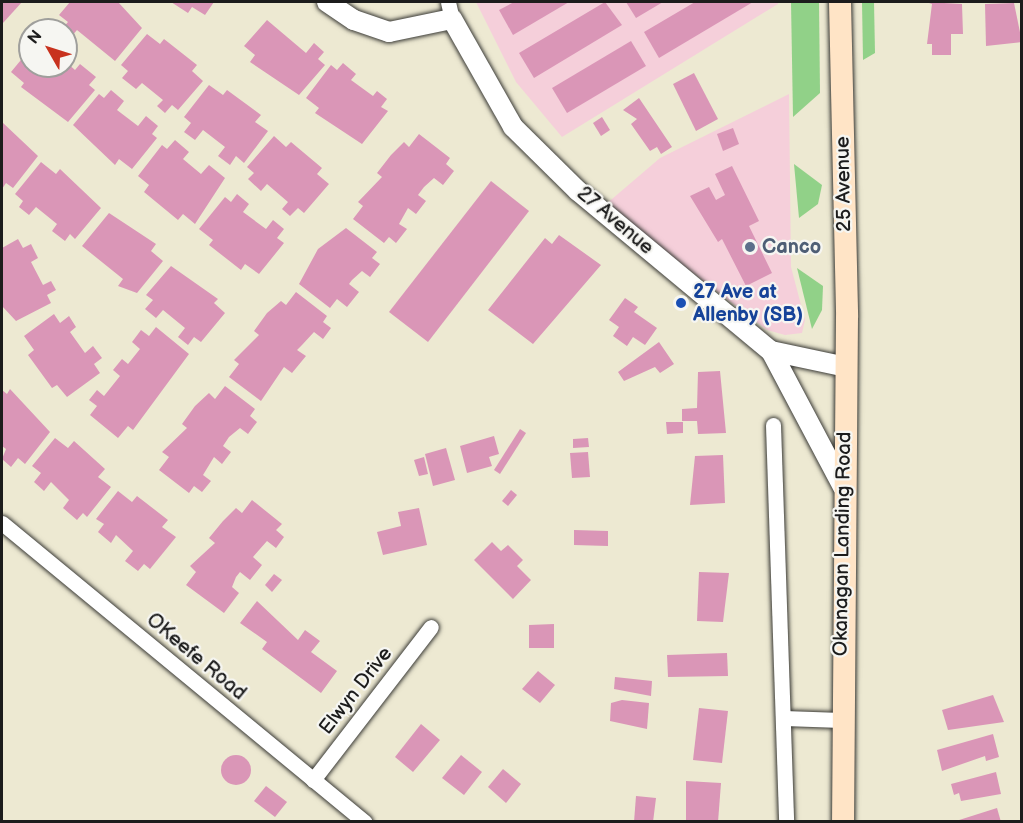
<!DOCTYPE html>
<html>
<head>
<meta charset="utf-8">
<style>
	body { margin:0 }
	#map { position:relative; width:1023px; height:823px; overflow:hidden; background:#ede9d2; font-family:"Balsamiq Sans",sans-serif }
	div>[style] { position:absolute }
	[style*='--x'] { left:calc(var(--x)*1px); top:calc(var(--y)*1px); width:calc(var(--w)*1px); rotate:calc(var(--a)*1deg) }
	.built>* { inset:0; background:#f5cfda }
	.green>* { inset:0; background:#91d188 }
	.building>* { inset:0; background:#da96b7 }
	.round { border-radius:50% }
	.roads { filter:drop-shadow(0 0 2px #3b3b37) drop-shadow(0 0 2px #3b3b37) }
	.minor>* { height:15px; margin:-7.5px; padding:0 7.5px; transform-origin:7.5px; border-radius:7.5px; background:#fff }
	.tertiary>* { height:20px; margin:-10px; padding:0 10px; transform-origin:10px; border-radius:10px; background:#fff }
	.secondary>* { height:22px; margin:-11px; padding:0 11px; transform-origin:11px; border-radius:11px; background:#ffe4c6 }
	.dots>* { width:16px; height:16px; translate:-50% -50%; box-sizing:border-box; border:3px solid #f6f6f2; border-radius:50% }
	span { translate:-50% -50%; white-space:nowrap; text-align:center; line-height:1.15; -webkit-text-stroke:4.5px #f6f6f2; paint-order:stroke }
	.street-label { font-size:20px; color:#1c1c1c }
	.service-label { font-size:20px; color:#4e5e75; font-weight:700 }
	.left { translate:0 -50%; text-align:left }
	.transit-label { font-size:20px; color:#164399; font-weight:700 }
	.frame { position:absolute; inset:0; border:3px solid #1c1c1c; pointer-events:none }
	.north { position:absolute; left:18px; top:18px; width:60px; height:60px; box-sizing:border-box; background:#f6f6f2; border:2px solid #9f9f9c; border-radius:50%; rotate:309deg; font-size:16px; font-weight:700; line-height:24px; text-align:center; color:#1c1c1c }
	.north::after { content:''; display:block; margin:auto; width:21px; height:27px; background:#c8321e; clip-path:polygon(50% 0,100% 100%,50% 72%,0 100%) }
</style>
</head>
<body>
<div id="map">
	<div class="built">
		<div style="clip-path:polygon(476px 2px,778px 2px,778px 4px,562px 137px,516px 82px)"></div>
		<div style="clip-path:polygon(789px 94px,791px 267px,805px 320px,802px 333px,785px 335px,767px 330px,605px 205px,660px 158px)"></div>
	</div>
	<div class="green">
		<div style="clip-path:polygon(791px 2px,819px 2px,820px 93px,793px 117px)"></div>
		<div style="clip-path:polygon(862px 2px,874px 2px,875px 53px,863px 60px)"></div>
		<div style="clip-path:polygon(794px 164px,822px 185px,818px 204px,799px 218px)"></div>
		<div style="clip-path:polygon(797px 268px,823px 286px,822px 310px,812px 329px)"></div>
	</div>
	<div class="building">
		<div style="clip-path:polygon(2px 2px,22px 2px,3px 23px,2px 21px)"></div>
		<div style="clip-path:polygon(70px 2px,118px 2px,142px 28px,115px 61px,77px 30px,71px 37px,61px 30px,68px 22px,59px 15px)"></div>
		<div style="clip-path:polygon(171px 2px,214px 2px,205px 15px,192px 7px,188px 13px)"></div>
		<div style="clip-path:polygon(514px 2px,569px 2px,513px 35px,499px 10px)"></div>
		<div style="clip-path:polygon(605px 2px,622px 25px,534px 78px,519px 53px)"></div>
		<div style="clip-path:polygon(626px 2px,663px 2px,636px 18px)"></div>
		<div style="clip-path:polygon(695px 2px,753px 2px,659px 58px,644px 32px)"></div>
		<div style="clip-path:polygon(926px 2px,962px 4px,963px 34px,951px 34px,951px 55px,932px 55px,932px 44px,927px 44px,932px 4px)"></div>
		<div style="clip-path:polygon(1014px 3px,1022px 42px,986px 46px,985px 4px)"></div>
		<div style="clip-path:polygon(267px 20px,306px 53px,314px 43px,324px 52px,318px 59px,325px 65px,299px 95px,250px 62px,255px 55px,244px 46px)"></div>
		<div style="clip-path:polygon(147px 34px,160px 44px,164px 39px,197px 65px,192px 71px,203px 81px,178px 110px,172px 105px,165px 113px,157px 106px,163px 100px,142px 83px,136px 89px,122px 78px,128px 71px,121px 65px)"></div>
		<div style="clip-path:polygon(631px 41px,646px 66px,567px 113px,552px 88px)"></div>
		<div style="clip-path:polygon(30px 49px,30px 66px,66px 62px,75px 70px,80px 64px,96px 77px,89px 85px,95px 90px,68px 122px,21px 87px,24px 83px,11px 72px)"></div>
		<div style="clip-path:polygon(343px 63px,356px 74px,351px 80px,373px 96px,377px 91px,387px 99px,381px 107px,388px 111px,362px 144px,315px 113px,319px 108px,306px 98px,331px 65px,337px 70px)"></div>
		<div style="clip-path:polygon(694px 73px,718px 119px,696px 131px,673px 84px)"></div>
		<div style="clip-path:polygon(209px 85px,223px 95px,227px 90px,261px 115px,255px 122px,268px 131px,244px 163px,236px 156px,230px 165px,218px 156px,225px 147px,203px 130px,195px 140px,184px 132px,191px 123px,184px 117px)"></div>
		<div style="clip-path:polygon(111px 90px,124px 101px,117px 110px,138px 126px,146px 116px,158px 126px,152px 134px,157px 138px,132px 169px,119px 159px,115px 165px,73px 125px,99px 94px,104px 98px)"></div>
		<div style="clip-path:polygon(639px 98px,672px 147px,661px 154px,657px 147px,650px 151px,631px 124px,637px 119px,623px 110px)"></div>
		<div style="clip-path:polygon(602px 117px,610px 130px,601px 136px,593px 123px)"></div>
		<div style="clip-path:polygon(2px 122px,38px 156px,13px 188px,6px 183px,2px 189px)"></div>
		<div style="clip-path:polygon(733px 128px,739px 144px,723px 151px,717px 134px)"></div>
		<div style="clip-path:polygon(419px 134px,450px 158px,446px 164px,454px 171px,443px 185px,434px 178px,424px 187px,418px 195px,426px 201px,416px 214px,408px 208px,399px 224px,407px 229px,396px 243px,389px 237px,384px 243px,353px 219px,363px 206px,358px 202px,382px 177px,377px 173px,391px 155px,404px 142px,409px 147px)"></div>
		<div style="clip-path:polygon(274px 136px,286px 147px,291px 142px,322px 168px,317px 174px,329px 184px,304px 213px,298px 208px,290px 216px,282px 209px,288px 202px,267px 184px,261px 191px,248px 179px,254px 173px,247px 167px)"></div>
		<div style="clip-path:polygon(175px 140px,189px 152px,183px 159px,201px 174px,209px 165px,225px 178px,195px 224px,183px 214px,178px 220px,144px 192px,149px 185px,138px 176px,162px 145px,167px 149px)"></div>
		<div style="clip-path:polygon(41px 162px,56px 174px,60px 169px,101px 208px,75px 239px,70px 234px,65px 241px,52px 231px,57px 224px,36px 207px,29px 215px,19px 207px,23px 201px,15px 194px)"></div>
		<div style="clip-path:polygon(732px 166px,759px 221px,749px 226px,772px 273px,746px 286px,722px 239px,718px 242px,690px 196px,709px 187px,716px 200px,725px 195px,715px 174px)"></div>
		<div style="clip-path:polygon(491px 181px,529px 211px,428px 342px,389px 312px)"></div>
		<div style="clip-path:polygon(237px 194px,249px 204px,243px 212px,266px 229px,273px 220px,284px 229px,277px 238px,284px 243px,259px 274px,245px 264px,241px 270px,209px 245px,213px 240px,199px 229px,225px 197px,231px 202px)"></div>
		<div style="clip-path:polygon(109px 213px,156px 244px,151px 251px,163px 261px,137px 293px,118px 286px,123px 279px,82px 246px)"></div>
		<div style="clip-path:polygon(346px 228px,377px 252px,372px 258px,380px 264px,370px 277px,362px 271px,352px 280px,349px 284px,359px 292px,347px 307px,337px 299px,330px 308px,299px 284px,318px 249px)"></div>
		<div style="clip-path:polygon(559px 235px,601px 265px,533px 344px,488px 310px,545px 238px,552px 244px)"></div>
		<div style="clip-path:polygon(18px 239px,23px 248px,31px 244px,38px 258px,31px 262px,43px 285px,51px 281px,56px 290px,47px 295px,51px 303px,16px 321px,2px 306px,2px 248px)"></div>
		<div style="clip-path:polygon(171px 266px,218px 299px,214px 303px,225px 313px,201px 342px,194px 337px,188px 345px,178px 337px,185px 328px,163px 310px,156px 318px,145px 309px,153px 300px,146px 295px)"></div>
		<div style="clip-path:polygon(296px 292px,327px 316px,323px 322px,331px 328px,323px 339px,314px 332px,302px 345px,297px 350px,306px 356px,292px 373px,284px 367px,261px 401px,229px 377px,239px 364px,234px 360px,259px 335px,254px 331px,267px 313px,281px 301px,286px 305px)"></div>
		<div style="clip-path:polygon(625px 298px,638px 307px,634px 312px,657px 328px,645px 345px,633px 337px,627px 346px,613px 336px,619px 327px,609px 320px)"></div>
		<div style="clip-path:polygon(54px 314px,60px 323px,69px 316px,76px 327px,70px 332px,85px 353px,93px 346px,102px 358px,94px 364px,100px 373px,67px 397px,57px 385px,52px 388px,28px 355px,34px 350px,24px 336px)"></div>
		<div style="clip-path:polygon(156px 327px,189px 354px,133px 430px,128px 426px,118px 438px,90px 415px,97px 406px,89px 400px,97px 390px,104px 396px,120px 376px,113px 370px,122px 359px,128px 364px,140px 349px,132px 342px,141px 330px,149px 336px)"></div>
		<div style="clip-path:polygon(659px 342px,674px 364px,660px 373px,655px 367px,624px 381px,618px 372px)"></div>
		<div style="clip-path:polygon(720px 371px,726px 433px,698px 434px,697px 421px,682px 421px,682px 409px,697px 408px,698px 372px)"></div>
		<div style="clip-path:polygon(225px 386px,255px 409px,250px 416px,257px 422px,248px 434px,240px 428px,229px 437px,223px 446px,231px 452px,222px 464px,214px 457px,203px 475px,211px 481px,202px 492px,194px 486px,189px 493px,159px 470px,169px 457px,162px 452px,187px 428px,182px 424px,195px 406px,209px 393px,215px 399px)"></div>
		<div style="clip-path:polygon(10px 389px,50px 432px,25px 464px,18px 458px,11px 467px,2px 459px,6px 449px,2px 446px,2px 390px,7px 394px)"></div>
		<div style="clip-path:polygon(666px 422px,683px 422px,683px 433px,667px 434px)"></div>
		<div style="clip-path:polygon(520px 429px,526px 433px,500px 474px,494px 470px)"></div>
		<div style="clip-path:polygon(494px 436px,499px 454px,489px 457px,492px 466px,467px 473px,460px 446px)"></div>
		<div style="clip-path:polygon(55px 438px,68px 448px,74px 441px,105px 469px,98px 477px,111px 487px,87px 517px,83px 513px,77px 520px,63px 508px,69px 500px,51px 482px,44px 491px,34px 482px,41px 473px,32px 466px)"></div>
		<div style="clip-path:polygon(588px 438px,589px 447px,573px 448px,573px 439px)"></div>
		<div style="clip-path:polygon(446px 448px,455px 480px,433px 486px,425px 454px)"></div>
		<div style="clip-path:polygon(588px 452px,590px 477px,572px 478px,570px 453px)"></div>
		<div style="clip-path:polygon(723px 455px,725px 503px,690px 505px,695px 456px)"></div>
		<div style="clip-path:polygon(424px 457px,428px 474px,419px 476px,414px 460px)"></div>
		<div style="clip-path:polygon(511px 490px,517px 495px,508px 506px,502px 501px)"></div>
		<div style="clip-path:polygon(118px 491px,132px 502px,137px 496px,168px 520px,162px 527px,176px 537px,150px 569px,144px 564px,138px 571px,125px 561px,133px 551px,116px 535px,111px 543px,98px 532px,104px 524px,96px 519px)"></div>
		<div style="clip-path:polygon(252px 500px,282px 524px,276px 530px,284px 537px,276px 548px,267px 541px,253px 557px,262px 565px,250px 580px,240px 572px,236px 577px,232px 587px,239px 593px,224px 613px,186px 585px,196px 572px,190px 566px,215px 543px,209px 538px,223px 521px,236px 508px,242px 513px)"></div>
		<div style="clip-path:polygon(419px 508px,427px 545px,383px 555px,377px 532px,401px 526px,398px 512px)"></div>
		<div style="clip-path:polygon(574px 530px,608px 531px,608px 546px,574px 545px)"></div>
		<div style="clip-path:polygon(492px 542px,501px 551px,508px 545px,523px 560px,517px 566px,531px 580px,513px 599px,474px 560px)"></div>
		<div style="clip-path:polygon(699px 572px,729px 573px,723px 622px,697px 621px)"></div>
		<div style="clip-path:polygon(274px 574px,282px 580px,272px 592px,265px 585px)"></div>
		<div style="clip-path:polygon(257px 601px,298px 640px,305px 630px,320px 641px,311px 652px,337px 671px,321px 693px,262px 649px,267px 642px,240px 623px)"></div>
		<div style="clip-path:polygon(554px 624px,554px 648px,529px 648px,529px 625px)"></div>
		<div style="clip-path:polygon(727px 653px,728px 676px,668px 677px,667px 655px)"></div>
		<div style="clip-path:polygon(538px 671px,555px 685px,540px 703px,522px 689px)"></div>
		<div style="clip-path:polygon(615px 677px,652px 681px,651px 696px,614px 689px)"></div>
		<div style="clip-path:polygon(993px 695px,1004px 722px,948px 730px,942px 710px)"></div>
		<div style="clip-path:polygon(622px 700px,649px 703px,647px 729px,610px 721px,611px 703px)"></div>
		<div style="clip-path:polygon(699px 708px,728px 711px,722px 763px,693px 760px)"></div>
		<div style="clip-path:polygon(421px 724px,440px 740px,413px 772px,395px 757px)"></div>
		<div style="clip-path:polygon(993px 734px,999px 757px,986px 761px,985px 756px,942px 771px,937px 750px)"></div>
		<div style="clip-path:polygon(461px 755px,482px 772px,464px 795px,442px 778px)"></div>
		<div class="round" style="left:221px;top:755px;width:30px;height:30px"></div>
		<div style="clip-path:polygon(503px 769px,521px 784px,506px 803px,488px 787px)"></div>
		<div style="clip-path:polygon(996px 772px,1001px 794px,961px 801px,959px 793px,954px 795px,951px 784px)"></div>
		<div style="clip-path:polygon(686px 781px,721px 783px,718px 822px,686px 822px)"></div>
		<div style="clip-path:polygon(266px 786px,287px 802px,275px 817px,254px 801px)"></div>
		<div style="clip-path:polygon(636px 796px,656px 798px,653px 822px,634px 822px)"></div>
		<div style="clip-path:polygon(997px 808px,1001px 822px,956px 822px,956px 821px)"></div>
	</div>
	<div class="roads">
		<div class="minor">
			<div style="--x:448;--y:2;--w:17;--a:77"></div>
			<div style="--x:773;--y:425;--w:397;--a:88.1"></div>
			<div style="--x:2;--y:523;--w:470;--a:39.5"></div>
			<div style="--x:784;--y:718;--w:57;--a:2"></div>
			<div style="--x:313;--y:780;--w:193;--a:-52.4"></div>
		</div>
		<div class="tertiary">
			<div style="--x:327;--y:2;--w:32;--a:34"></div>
			<div style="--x:354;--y:20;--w:37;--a:19"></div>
			<div style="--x:389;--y:32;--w:64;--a:-11.7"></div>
			<div style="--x:452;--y:19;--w:124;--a:60.5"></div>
			<div style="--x:513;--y:127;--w:91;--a:44.6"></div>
			<div style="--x:578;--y:191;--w:251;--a:39.7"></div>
			<div style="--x:771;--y:351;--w:77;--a:12"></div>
			<div style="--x:771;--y:351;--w:154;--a:62.1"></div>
		</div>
		<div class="secondary">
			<div style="--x:840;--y:2;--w:315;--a:88.7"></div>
			<div style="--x:847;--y:317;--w:505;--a:90.45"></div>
		</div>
	</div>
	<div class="dots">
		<div style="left:750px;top:247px;background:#5c6f8a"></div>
		<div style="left:681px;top:303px;background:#1a4fb4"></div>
	</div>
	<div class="street-label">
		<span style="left:844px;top:184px;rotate:-91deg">25 Avenue</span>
		<span style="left:615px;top:221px;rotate:40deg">27 Avenue</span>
		<span style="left:843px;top:544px;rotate:-89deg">Okanagan Landing Road</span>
		<span style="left:196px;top:657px;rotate:40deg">OKeefe Road</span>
		<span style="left:356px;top:691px;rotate:-52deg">Elwyn Drive</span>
	</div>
	<div class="service-label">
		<span class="left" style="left:762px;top:247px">Canco</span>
	</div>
	<div class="transit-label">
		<span class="left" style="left:693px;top:304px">27 Ave at<br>Allenby (SB)</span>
	</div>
	<div class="frame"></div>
	<div class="north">N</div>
</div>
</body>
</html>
